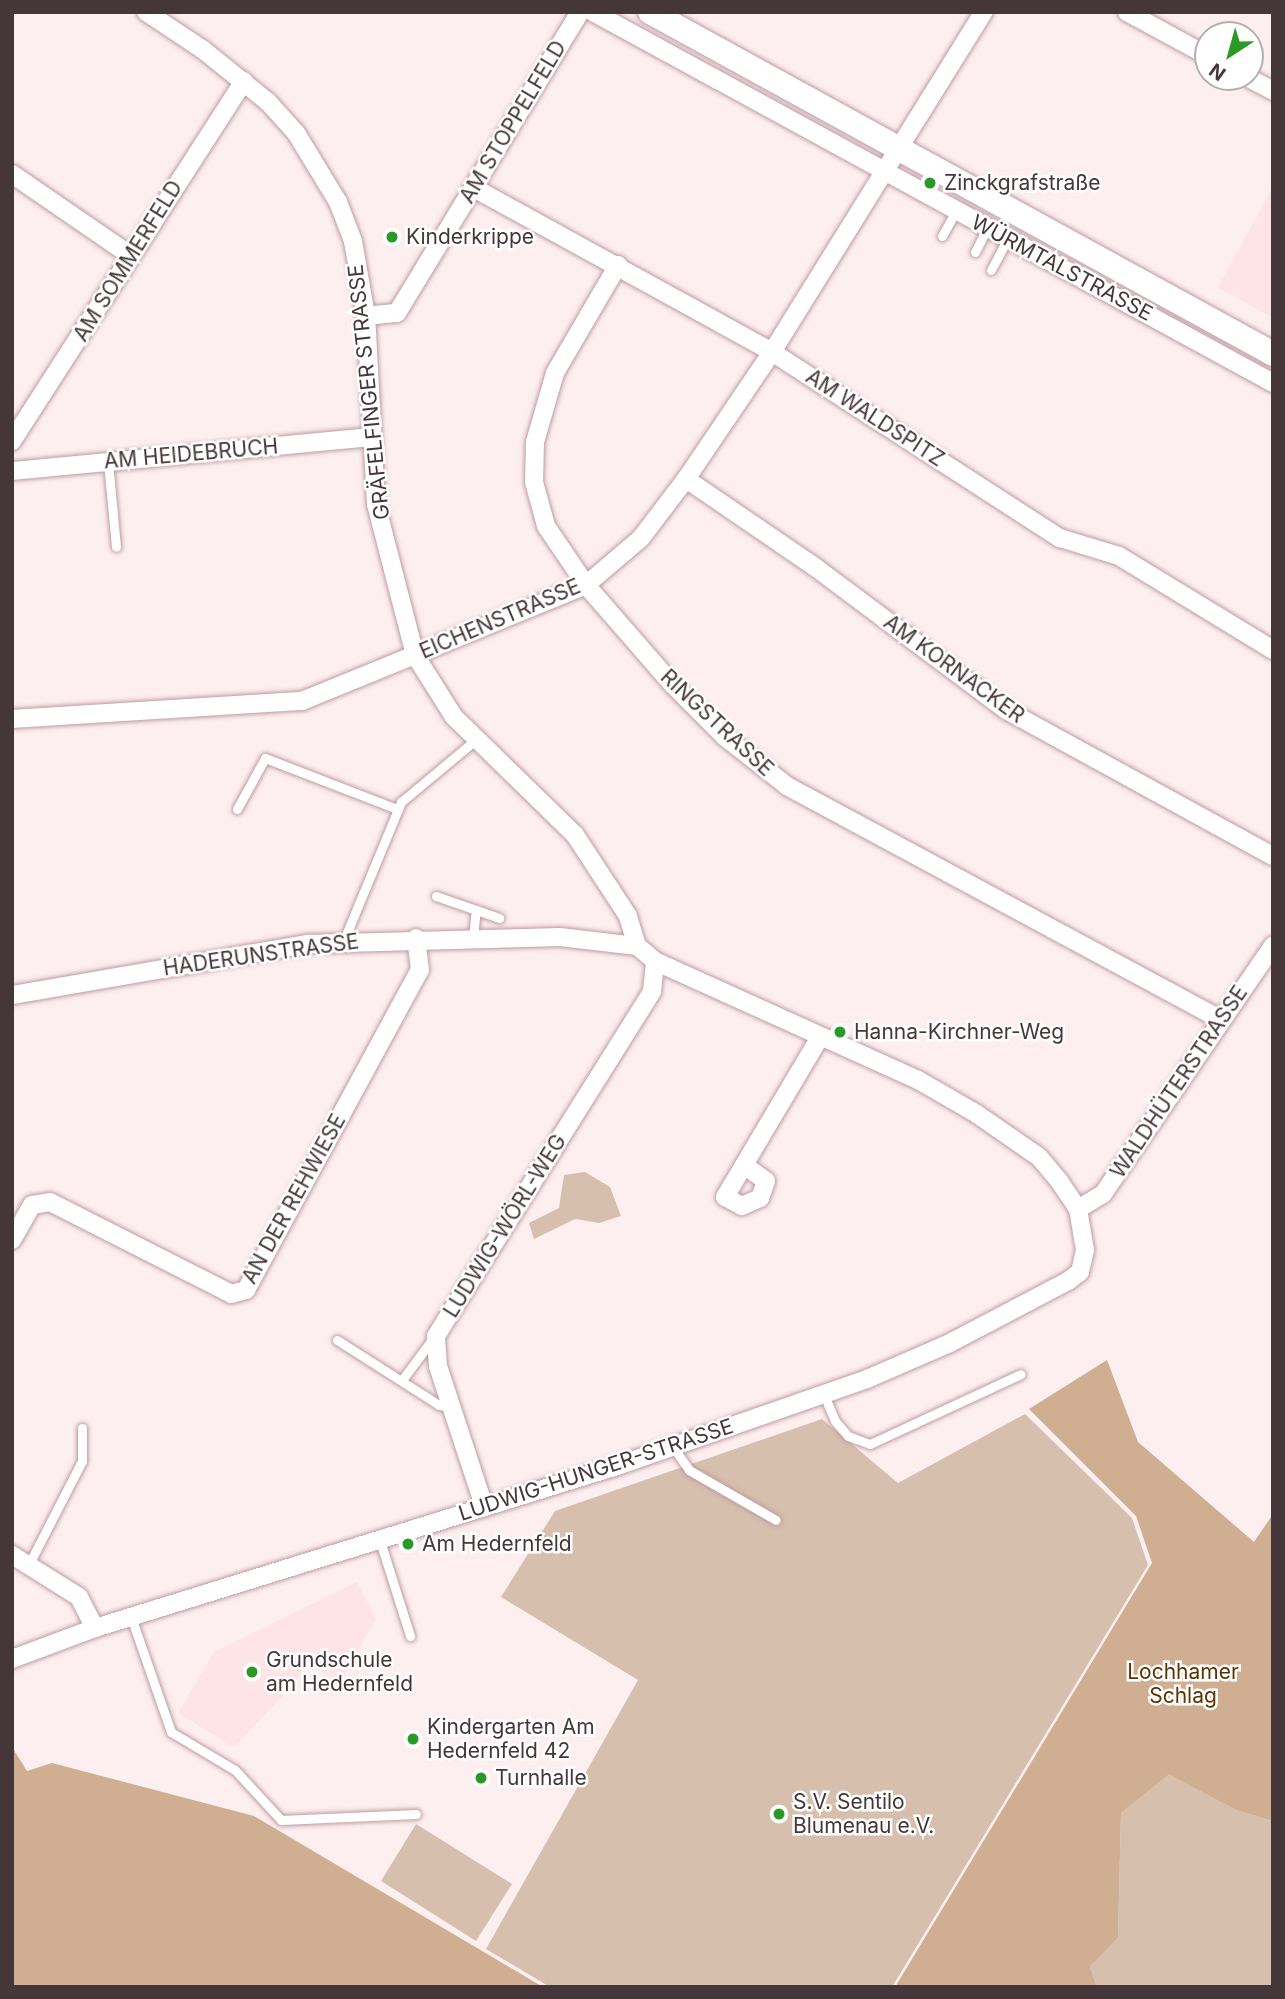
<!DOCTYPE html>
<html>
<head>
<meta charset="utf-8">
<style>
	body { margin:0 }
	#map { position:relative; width:1285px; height:1999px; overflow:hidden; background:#fdeef0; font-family:Inter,sans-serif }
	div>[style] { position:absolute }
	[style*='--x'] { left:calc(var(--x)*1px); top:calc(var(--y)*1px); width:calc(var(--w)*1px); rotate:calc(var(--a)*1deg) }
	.built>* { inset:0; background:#fee3e7 }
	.green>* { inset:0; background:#d6bfac }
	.forest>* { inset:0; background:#cfae92 }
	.roads { filter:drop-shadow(0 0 2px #be9ca1) drop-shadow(0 0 2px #be9ca1) }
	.lane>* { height:9px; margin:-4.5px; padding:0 4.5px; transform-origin:4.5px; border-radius:4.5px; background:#fff }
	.street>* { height:18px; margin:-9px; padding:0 9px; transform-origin:9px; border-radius:9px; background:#fff }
	.secondary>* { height:24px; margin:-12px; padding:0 12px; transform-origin:12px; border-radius:12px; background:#fff }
	.dots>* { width:19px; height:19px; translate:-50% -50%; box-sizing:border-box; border:4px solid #fff; border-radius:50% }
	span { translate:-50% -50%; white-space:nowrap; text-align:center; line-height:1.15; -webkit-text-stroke:5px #fff; paint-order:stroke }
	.street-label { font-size:21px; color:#453739 }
	.poi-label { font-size:21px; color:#453739 }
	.left { translate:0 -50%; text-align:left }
	.park-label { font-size:21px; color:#5e3302 }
	.frame { position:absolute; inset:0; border:14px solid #453739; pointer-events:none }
	.north { position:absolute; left:1194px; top:21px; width:70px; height:70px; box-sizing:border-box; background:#fff; border:2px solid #b5afb0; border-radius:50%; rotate:216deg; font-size:19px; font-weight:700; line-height:28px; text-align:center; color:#453739 }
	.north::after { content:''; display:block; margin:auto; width:24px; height:32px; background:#2a9925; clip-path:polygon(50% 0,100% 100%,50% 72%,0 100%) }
</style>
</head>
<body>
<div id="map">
	<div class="built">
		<div style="clip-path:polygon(1273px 187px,1273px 318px,1218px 287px)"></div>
		<div style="clip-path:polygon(357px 1582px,376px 1619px,340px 1682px,306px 1662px,296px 1682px,234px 1747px,178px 1713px,214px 1652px)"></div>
	</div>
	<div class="green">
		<div style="clip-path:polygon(585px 1172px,610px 1187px,621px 1216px,599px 1223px,575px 1219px,534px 1239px,529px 1223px,559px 1208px,564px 1175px)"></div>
		<div style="clip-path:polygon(1025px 1414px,1132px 1518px,1148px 1565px,892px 1987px,550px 1987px,486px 1949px,638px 1680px,501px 1597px,555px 1511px,822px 1419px,898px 1483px)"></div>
		<div style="clip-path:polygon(1169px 1773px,1236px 1810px,1273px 1821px,1273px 1987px,1097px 1987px,1090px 1967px,1118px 1938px,1121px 1813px)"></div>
		<div style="clip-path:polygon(416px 1824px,512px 1884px,476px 1941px,381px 1881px)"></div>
	</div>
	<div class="forest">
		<div style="clip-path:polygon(1107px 1360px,1138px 1442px,1254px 1542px,1273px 1514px,1273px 1821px,1236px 1810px,1169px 1774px,1121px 1813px,1118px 1938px,1090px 1967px,1097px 1987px,895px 1987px,1152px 1563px,1136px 1516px,1029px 1409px)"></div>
		<div style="clip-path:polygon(12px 1747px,27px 1771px,52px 1763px,254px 1816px,543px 1987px,12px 1987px)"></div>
	</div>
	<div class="roads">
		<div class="lane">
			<div style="--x:942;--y:236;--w:29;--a:-61"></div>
			<div style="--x:975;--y:252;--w:27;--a:-63"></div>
			<div style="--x:991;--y:270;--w:36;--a:-62"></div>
			<div style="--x:108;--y:462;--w:85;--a:84.6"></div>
			<div style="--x:237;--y:809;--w:58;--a:-61.2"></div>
			<div style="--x:265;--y:758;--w:142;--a:21.1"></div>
			<div style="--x:436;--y:896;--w:67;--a:19.2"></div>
			<div style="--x:473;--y:937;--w:27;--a:-84"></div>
			<div style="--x:343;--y:942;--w:152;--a:-67.5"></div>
			<div style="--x:401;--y:802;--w:95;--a:-39.9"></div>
			<div style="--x:337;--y:1340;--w:121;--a:32.5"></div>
			<div style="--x:439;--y:1405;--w:13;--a:9"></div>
			<div style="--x:402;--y:1380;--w:54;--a:-53.3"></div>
			<div style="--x:824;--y:1395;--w:28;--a:67"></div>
			<div style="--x:835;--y:1421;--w:20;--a:49"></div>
			<div style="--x:848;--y:1436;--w:23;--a:20"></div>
			<div style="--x:870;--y:1444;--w:166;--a:-24.9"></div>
			<div style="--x:673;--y:1447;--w:28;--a:55"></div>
			<div style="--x:689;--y:1470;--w:100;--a:29.9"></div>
			<div style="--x:379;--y:1538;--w:103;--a:72.4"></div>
			<div style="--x:29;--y:1564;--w:116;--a:-62.8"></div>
			<div style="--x:82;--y:1461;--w:33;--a:-90"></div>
			<div style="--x:131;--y:1617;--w:122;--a:70.8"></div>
			<div style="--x:171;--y:1732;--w:74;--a:30.7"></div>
			<div style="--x:235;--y:1770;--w:68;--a:47.4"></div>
			<div style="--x:281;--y:1820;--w:135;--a:-2.5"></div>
		</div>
		<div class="street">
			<div style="--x:593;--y:12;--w:775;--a:28.62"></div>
			<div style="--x:1127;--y:12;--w:92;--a:28.5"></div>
			<div style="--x:1247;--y:77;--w:30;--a:28"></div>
			<div style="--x:12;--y:174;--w:143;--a:34.5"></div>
			<div style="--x:474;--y:188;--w:340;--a:28.8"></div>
			<div style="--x:772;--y:352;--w:343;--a:32.9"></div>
			<div style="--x:1060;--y:538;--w:62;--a:17"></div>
			<div style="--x:1119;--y:556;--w:180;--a:31.4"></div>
			<div style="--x:618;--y:265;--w:125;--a:120.3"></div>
			<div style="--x:555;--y:373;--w:72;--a:106.2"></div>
			<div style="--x:535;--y:442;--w:40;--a:91.4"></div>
			<div style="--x:534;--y:482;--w:46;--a:74.7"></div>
			<div style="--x:546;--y:526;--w:71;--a:55.9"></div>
			<div style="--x:586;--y:585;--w:133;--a:49"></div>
			<div style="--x:673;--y:685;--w:74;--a:45"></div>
			<div style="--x:725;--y:737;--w:79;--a:38.3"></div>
			<div style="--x:787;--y:786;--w:493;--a:28.3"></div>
			<div style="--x:366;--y:316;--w:31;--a:-6"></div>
			<div style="--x:397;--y:313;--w:352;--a:-58.7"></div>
			<div style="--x:12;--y:441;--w:428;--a:-57.2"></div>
			<div style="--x:12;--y:471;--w:360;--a:-5.4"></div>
			<div style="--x:686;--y:479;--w:156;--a:34.3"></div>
			<div style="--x:815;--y:567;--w:239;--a:36.8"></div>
			<div style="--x:1006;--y:710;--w:304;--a:28.7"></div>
			<div style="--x:12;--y:719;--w:291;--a:-3.6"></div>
			<div style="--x:302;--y:701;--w:307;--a:-22.2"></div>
			<div style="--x:586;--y:585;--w:72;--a:-40.5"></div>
			<div style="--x:641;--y:538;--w:74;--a:-52.7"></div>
			<div style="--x:686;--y:479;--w:153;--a:-55.9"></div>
			<div style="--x:772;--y:352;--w:401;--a:-58.1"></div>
			<div style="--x:12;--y:995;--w:300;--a:-9.8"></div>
			<div style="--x:308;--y:944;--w:252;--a:-1.6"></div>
			<div style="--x:560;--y:937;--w:78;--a:6.7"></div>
			<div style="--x:744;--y:1165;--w:27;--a:36"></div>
			<div style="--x:766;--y:1181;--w:18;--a:109"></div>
			<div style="--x:760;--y:1198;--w:20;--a:156"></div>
			<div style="--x:742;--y:1206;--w:19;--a:-152"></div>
			<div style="--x:725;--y:1197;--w:186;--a:-59.3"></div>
			<div style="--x:1078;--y:1209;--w:29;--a:-31"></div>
			<div style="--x:1103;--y:1194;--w:301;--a:-55.6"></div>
			<div style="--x:12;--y:1240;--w:40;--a:-60.3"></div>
			<div style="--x:32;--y:1205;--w:18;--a:-9"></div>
			<div style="--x:50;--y:1202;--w:203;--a:26.9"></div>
			<div style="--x:231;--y:1294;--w:16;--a:-15"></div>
			<div style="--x:246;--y:1290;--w:364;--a:-61.5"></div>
			<div style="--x:420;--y:970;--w:32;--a:-97"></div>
			<div style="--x:484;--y:1506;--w:147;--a:-108.2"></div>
			<div style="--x:438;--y:1366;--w:30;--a:-94"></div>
			<div style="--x:436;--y:1336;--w:407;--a:-57.9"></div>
			<div style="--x:652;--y:991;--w:30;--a:-84"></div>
			<div style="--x:12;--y:1555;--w:79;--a:32.1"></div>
			<div style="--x:79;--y:1597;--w:35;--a:63"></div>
			<div style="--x:12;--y:1659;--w:89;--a:-20.5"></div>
			<div style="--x:95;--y:1628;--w:547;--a:-17.24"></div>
			<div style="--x:617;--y:1466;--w:265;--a:-19.2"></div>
			<div style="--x:867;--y:1379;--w:88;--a:-23.4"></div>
			<div style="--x:948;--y:1344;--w:136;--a:-27.7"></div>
			<div style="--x:1068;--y:1281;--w:15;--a:-37"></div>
			<div style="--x:1080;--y:1272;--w:23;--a:-77"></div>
			<div style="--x:1085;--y:1250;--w:42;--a:-99.7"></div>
			<div style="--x:1078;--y:1209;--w:32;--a:-124"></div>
			<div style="--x:1060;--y:1182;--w:33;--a:-130"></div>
			<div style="--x:1039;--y:1157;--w:75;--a:-145.3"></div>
			<div style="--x:977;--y:1114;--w:68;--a:-150"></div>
			<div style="--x:918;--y:1080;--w:289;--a:-155.7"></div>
			<div style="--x:655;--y:961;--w:23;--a:-140"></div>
			<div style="--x:637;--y:946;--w:31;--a:-107"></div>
			<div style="--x:628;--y:916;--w:97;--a:-123.2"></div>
			<div style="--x:575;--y:835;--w:169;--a:-135.7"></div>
			<div style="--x:454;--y:717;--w:73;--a:-122.2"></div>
			<div style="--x:415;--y:655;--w:156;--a:-104.5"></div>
			<div style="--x:376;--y:504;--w:188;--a:-93"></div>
			<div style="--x:366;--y:316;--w:76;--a:-99.8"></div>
			<div style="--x:353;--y:241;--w:42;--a:-111"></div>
			<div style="--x:338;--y:202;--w:81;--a:-121.3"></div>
			<div style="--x:296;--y:133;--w:42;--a:-132.1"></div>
			<div style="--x:268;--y:102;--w:85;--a:-141.2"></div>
			<div style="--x:202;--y:49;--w:67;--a:-146.5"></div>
		</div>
		<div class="secondary">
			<div style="--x:650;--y:12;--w:711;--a:28.76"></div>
		</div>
	</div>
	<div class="dots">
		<div style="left:930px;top:183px;background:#2a9925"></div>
		<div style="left:392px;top:237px;background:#2a9925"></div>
		<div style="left:840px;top:1032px;background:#2a9925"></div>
		<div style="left:408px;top:1544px;background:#2a9925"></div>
		<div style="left:252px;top:1672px;background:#2a9925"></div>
		<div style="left:413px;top:1739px;background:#2a9925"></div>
		<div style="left:481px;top:1778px;background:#2a9925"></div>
		<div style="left:779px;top:1814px;background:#2a9925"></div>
	</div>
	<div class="street-label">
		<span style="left:513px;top:122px;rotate:-59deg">AM STOPPELFELD</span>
		<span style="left:128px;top:261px;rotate:-58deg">AM SOMMERFELD</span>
		<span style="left:1062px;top:268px;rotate:28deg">WÜRMTALSTRASSE</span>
		<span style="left:369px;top:392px;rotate:-96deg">GRÄFELFINGER STRASSE</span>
		<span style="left:875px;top:418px;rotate:33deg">AM WALDSPITZ</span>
		<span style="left:191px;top:454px;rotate:-5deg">AM HEIDEBRUCH</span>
		<span style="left:500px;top:619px;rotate:-23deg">EICHENSTRASSE</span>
		<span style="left:954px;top:669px;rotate:36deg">AM KORNACKER</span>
		<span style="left:717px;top:723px;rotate:43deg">RINGSTRASSE</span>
		<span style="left:261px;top:955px;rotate:-8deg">HADERUNSTRASSE</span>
		<span style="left:1179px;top:1082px;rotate:-56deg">WALDHÜTERSTRASSE</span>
		<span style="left:294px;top:1199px;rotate:-61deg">AN DER REHWIESE</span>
		<span style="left:505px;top:1226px;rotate:-58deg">LUDWIG-WÖRL-WEG</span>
		<span style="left:596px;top:1470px;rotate:-18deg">LUDWIG-HUNGER-STRASSE</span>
	</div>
	<div class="poi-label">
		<span class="left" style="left:944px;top:183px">Zinckgrafstraße</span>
		<span class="left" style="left:406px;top:237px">Kinderkrippe</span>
		<span class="left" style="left:854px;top:1032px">Hanna-Kirchner-Weg</span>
		<span class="left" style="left:422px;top:1544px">Am Hedernfeld</span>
		<span class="left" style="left:266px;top:1672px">Grundschule<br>am Hedernfeld</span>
		<span class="left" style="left:427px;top:1739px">Kindergarten Am<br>Hedernfeld 42</span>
		<span class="left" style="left:495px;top:1778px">Turnhalle</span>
		<span class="left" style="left:793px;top:1814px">S.V. Sentilo<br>Blumenau e.V.</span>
	</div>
	<div class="park-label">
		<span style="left:1183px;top:1684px">Lochhamer<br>Schlag</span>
	</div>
	<div class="frame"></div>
	<div class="north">N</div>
</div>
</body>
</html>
